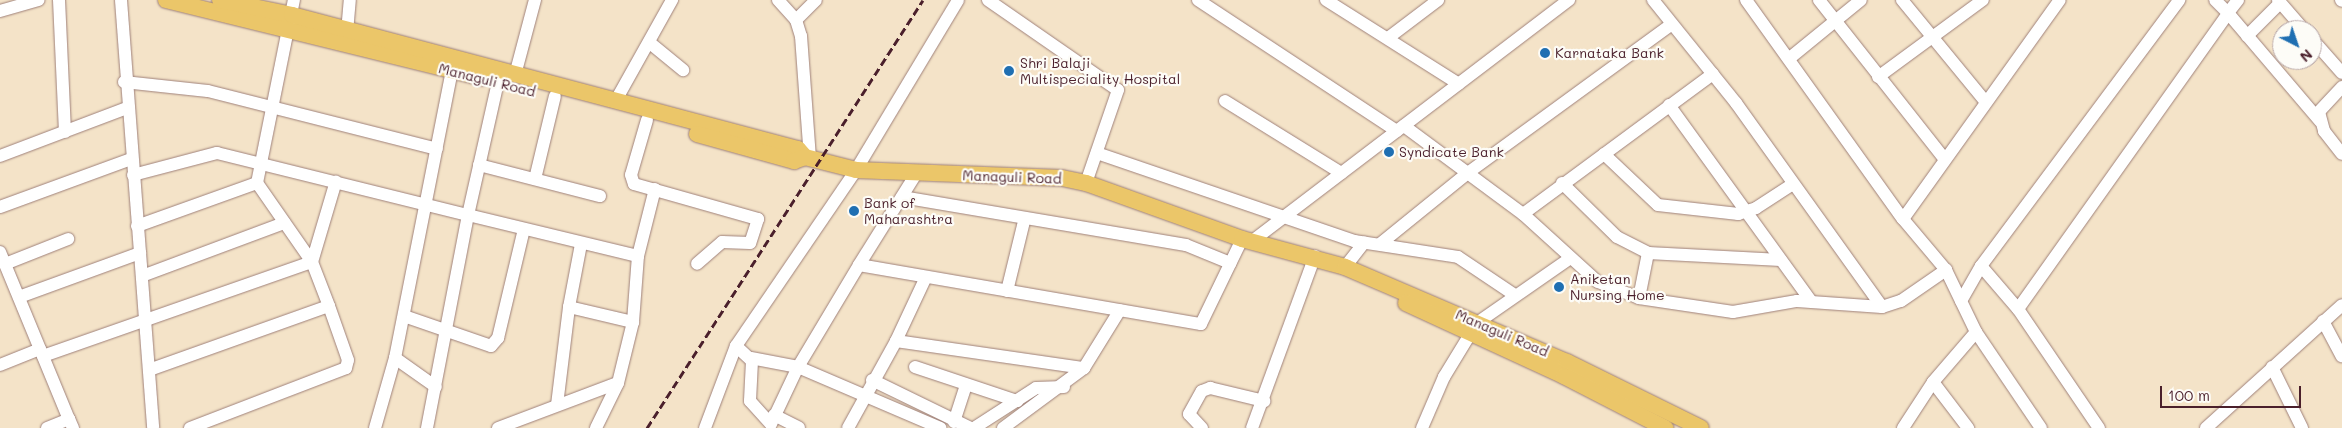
<!DOCTYPE html>
<html>
<head>
<meta charset="utf-8">
<style>
	body { margin:0 }
	#map { position:relative; width:2342px; height:428px; overflow:hidden; background:#f4e3c8; font-family:Mali,sans-serif }
	div>[style] { position:absolute }
	[style*='--x'] { left:calc(var(--x)*1px); top:calc(var(--y)*1px); width:calc(var(--w)*1px); rotate:calc(var(--a)*1deg) }
	.roads { filter:drop-shadow(0 0 1px #9f817a) drop-shadow(0 0 1px #9f817a) }
	.minor>* { height:12px; margin:-6px; padding:0 6px; transform-origin:6px; border-radius:6px; background:#fff }
	.major>* { height:16px; margin:-8px; padding:0 8px; transform-origin:8px; border-radius:8px; background:#ebc669 }
	.rail>* { height:3px; margin-top:-1.5px; transform-origin:0; background:repeating-linear-gradient(90deg,#4a1f2b 0 8px,transparent 0 12px) }
	.dots>* { width:14px; height:14px; translate:-50% -50%; box-sizing:border-box; border:2px solid #fdfcf7; border-radius:50% }
	span { translate:-50% -50%; white-space:nowrap; text-align:center; line-height:1.15; -webkit-text-stroke:4.5px #fdfcf7; paint-order:stroke }
	.poi-label { font-size:14px; color:#4a1f2b }
	.left { translate:0 -50%; text-align:left }
	.street-label { font-size:14px; color:#4a1f2b }
	.north { position:absolute; left:2272px; top:20px; width:50px; height:50px; box-sizing:border-box; background:#fdfcf7; border:1px solid #b5a4a5; border-radius:50%; rotate:139deg; font-size:14px; font-weight:700; line-height:20px; text-align:center; color:#4a1f2b }
	.north::after { content:''; display:block; margin:auto; width:18px; height:22px; background:#1f6fb2; clip-path:polygon(50% 0,100% 100%,50% 72%,0 100%) }
	.scale { position:absolute; left:2160px; top:386px; width:141px; height:22px; box-sizing:border-box; border:2px solid #4a1f2b; border-top:0; padding-left:6px; font-size:15px; line-height:18px; white-space:nowrap; color:#4a1f2b; -webkit-text-stroke:4px #fdfcf7; paint-order:stroke }
</style>
</head>
<body>
<div id="map">
	<div class="roads">
		<div class="minor">
			<div style="--x:59;--y:0;--w:132;--a:87.4"></div>
			<div style="--x:121;--y:0;--w:429;--a:85.7"></div>
			<div style="--x:778;--y:0;--w:27;--a:48"></div>
			<div style="--x:796;--y:20;--w:17;--a:73"></div>
			<div style="--x:801;--y:36;--w:122;--a:85.8"></div>
			<div style="--x:988;--y:0;--w:158;--a:34.7"></div>
			<div style="--x:1118;--y:90;--w:98;--a:109"></div>
			<div style="--x:1198;--y:0;--w:238;--a:33.4"></div>
			<div style="--x:1326;--y:0;--w:157;--a:32.3"></div>
			<div style="--x:1653;--y:0;--w:132;--a:51.1"></div>
			<div style="--x:1736;--y:103;--w:251;--a:54.4"></div>
			<div style="--x:1746;--y:0;--w:269;--a:54.4"></div>
			<div style="--x:1903;--y:219;--w:67;--a:49.9"></div>
			<div style="--x:1946;--y:270;--w:69;--a:64.2"></div>
			<div style="--x:1976;--y:332;--w:116;--a:55.9"></div>
			<div style="--x:1819;--y:0;--w:200;--a:51.7"></div>
			<div style="--x:1902;--y:0;--w:131;--a:50.6"></div>
			<div style="--x:2238;--y:0;--w:16;--a:128"></div>
			<div style="--x:2228;--y:13;--w:142;--a:49.6"></div>
			<div style="--x:2278;--y:0;--w:40;--a:49"></div>
			<div style="--x:2341;--y:0;--w:1;--a:45"></div>
			<div style="--x:0;--y:11;--w:40;--a:-16"></div>
			<div style="--x:796;--y:20;--w:28;--a:-45"></div>
			<div style="--x:347;--y:32;--w:32;--a:-85"></div>
			<div style="--x:2247;--y:36;--w:47;--a:-45"></div>
			<div style="--x:1388;--y:38;--w:63;--a:-37.2"></div>
			<div style="--x:2312;--y:39;--w:45;--a:48.6"></div>
			<div style="--x:650;--y:43;--w:43;--a:39.3"></div>
			<div style="--x:1791;--y:57;--w:90;--a:-39.2"></div>
			<div style="--x:515;--y:75;--w:78;--a:-75.1"></div>
			<div style="--x:1878;--y:77;--w:130;--a:-36.3"></div>
			<div style="--x:124;--y:82;--w:84;--a:6.1"></div>
			<div style="--x:208;--y:91;--w:236;--a:14.2"></div>
			<div style="--x:498;--y:82;--w:136;--a:102.7"></div>
			<div style="--x:468;--y:215;--w:175;--a:13.6"></div>
			<div style="--x:638;--y:256;--w:69;--a:-75.8"></div>
			<div style="--x:2342;--y:87;--w:34;--a:133"></div>
			<div style="--x:2319;--y:112;--w:20;--a:75"></div>
			<div style="--x:2324;--y:131;--w:29;--a:52"></div>
			<div style="--x:1225;--y:101;--w:137;--a:31.8"></div>
			<div style="--x:615;--y:102;--w:117;--a:-60.8"></div>
			<div style="--x:1669;--y:105;--w:242;--a:54.1"></div>
			<div style="--x:647;--y:120;--w:57;--a:106.2"></div>
			<div style="--x:631;--y:175;--w:9;--a:72"></div>
			<div style="--x:634;--y:184;--w:129;--a:15.8"></div>
			<div style="--x:758;--y:219;--w:25;--a:108"></div>
			<div style="--x:750;--y:243;--w:28;--a:-178"></div>
			<div style="--x:722;--y:242;--w:33;--a:139"></div>
			<div style="--x:1404;--y:126;--w:148;--a:36.5"></div>
			<div style="--x:1523;--y:214;--w:101;--a:42.2"></div>
			<div style="--x:1598;--y:282;--w:44;--a:21.3"></div>
			<div style="--x:1639;--y:298;--w:95;--a:8.5"></div>
			<div style="--x:1733;--y:312;--w:65;--a:-9.8"></div>
			<div style="--x:1797;--y:301;--w:85;--a:4"></div>
			<div style="--x:1882;--y:307;--w:20;--a:-18"></div>
			<div style="--x:1901;--y:301;--w:55;--a:-34.6"></div>
			<div style="--x:1097;--y:153;--w:272;--a:18.9"></div>
			<div style="--x:1354;--y:241;--w:105;--a:8.7"></div>
			<div style="--x:1458;--y:257;--w:66;--a:33.9"></div>
			<div style="--x:1604;--y:154;--w:74;--a:43.4"></div>
			<div style="--x:1658;--y:205;--w:81;--a:6.4"></div>
			<div style="--x:1738;--y:214;--w:19;--a:-18"></div>
			<div style="--x:1756;--y:208;--w:44;--a:-33"></div>
			<div style="--x:0;--y:156;--w:136;--a:-20.7"></div>
			<div style="--x:479;--y:165;--w:125;--a:14.4"></div>
			<div style="--x:916;--y:174;--w:107;--a:122.1"></div>
			<div style="--x:859;--y:265;--w:347;--a:9.8"></div>
			<div style="--x:1201;--y:324;--w:94;--a:-64.2"></div>
			<div style="--x:133;--y:175;--w:87;--a:-14.7"></div>
			<div style="--x:217;--y:153;--w:259;--a:13.9"></div>
			<div style="--x:468;--y:215;--w:217;--a:100.9"></div>
			<div style="--x:535;--y:179;--w:85;--a:-76.5"></div>
			<div style="--x:1562;--y:183;--w:77;--a:44.5"></div>
			<div style="--x:1617;--y:237;--w:35;--a:27"></div>
			<div style="--x:1648;--y:253;--w:133;--a:3"></div>
			<div style="--x:902;--y:197;--w:288;--a:9.6"></div>
			<div style="--x:1186;--y:245;--w:48;--a:22.2"></div>
			<div style="--x:0;--y:207;--w:140;--a:-20.1"></div>
			<div style="--x:1523;--y:214;--w:236;--a:-36.4"></div>
			<div style="--x:1903;--y:219;--w:269;--a:-54.4"></div>
			<div style="--x:137;--y:226;--w:127;--a:-19.7"></div>
			<div style="--x:257;--y:183;--w:187;--a:-78.6"></div>
			<div style="--x:1251;--y:242;--w:400;--a:-37.3"></div>
			<div style="--x:1380;--y:244;--w:114;--a:-39"></div>
			<div style="--x:1469;--y:172;--w:251;--a:-36.1"></div>
			<div style="--x:0;--y:252;--w:181;--a:67.6"></div>
			<div style="--x:5;--y:264;--w:68;--a:-21.6"></div>
			<div style="--x:1981;--y:266;--w:57;--a:49.3"></div>
			<div style="--x:2018;--y:309;--w:144;--a:55.8"></div>
			<div style="--x:1345;--y:267;--w:31;--a:-52"></div>
			<div style="--x:142;--y:276;--w:152;--a:-20.5"></div>
			<div style="--x:926;--y:277;--w:71;--a:115.1"></div>
			<div style="--x:896;--y:341;--w:190;--a:8.2"></div>
			<div style="--x:1007;--y:291;--w:72;--a:-76.3"></div>
			<div style="--x:19;--y:297;--w:129;--a:-20"></div>
			<div style="--x:1639;--y:298;--w:46;--a:-78.7"></div>
			<div style="--x:1961;--y:301;--w:40;--a:-60.3"></div>
			<div style="--x:1981;--y:266;--w:332;--a:-53.3"></div>
			<div style="--x:569;--y:307;--w:64;--a:-79.2"></div>
			<div style="--x:2018;--y:309;--w:363;--a:-54.6"></div>
			<div style="--x:2228;--y:13;--w:18;--a:-135"></div>
			<div style="--x:404;--y:316;--w:92;--a:19"></div>
			<div style="--x:491;--y:346;--w:11;--a:-49"></div>
			<div style="--x:498;--y:338;--w:112;--a:-76.6"></div>
			<div style="--x:2323;--y:321;--w:40;--a:62"></div>
			<div style="--x:633;--y:322;--w:66;--a:-85.7"></div>
			<div style="--x:736;--y:346;--w:22;--a:43"></div>
			<div style="--x:752;--y:361;--w:40;--a:92.9"></div>
			<div style="--x:750;--y:401;--w:31;--a:48"></div>
			<div style="--x:771;--y:424;--w:63;--a:-64.7"></div>
			<div style="--x:798;--y:367;--w:119;--a:-59.1"></div>
			<div style="--x:43;--y:356;--w:285;--a:-19.3"></div>
			<div style="--x:312;--y:262;--w:84;--a:-73.5"></div>
			<div style="--x:395;--y:358;--w:293;--a:-78.8"></div>
			<div style="--x:751;--y:358;--w:48;--a:10.8"></div>
			<div style="--x:798;--y:367;--w:155;--a:23.2"></div>
			<div style="--x:0;--y:365;--w:43;--a:-21.8"></div>
			<div style="--x:915;--y:367;--w:108;--a:18.4"></div>
			<div style="--x:2272;--y:367;--w:68;--a:63.8"></div>
			<div style="--x:149;--y:370;--w:191;--a:-19.6"></div>
			<div style="--x:329;--y:306;--w:47;--a:-111.1"></div>
			<div style="--x:312;--y:262;--w:96;--a:-124.8"></div>
			<div style="--x:872;--y:380;--w:110;--a:25.9"></div>
			<div style="--x:1933;--y:382;--w:58;--a:52.7"></div>
			<div style="--x:557;--y:405;--w:99;--a:-83"></div>
			<div style="--x:569;--y:307;--w:66;--a:13.2"></div>
			<div style="--x:633;--y:322;--w:63;--a:103.8"></div>
			<div style="--x:618;--y:383;--w:50;--a:116.1"></div>
			<div style="--x:774;--y:415;--w:28;--a:27"></div>
			<div style="--x:954;--y:422;--w:38;--a:-72"></div>
			<div style="--x:47;--y:428;--w:24;--a:-22"></div>
			<div style="--x:69;--y:419;--w:10;--a:66"></div>
			<div style="--x:190;--y:428;--w:167;--a:-21"></div>
			<div style="--x:346;--y:368;--w:8;--a:-76"></div>
			<div style="--x:348;--y:360;--w:57;--a:-109.4"></div>
			<div style="--x:375;--y:428;--w:73;--a:-74.1"></div>
			<div style="--x:395;--y:358;--w:50;--a:35.3"></div>
			<div style="--x:498;--y:428;--w:128;--a:-20.6"></div>
			<div style="--x:705;--y:428;--w:88;--a:-69.3"></div>
			<div style="--x:736;--y:346;--w:213;--a:-55.7"></div>
			<div style="--x:856;--y:170;--w:198;--a:-59"></div>
			<div style="--x:848;--y:428;--w:99;--a:-61.1"></div>
			<div style="--x:974;--y:428;--w:74;--a:-32.8"></div>
			<div style="--x:1036;--y:388;--w:28;--a:-2"></div>
			<div style="--x:1003;--y:428;--w:101;--a:-36.5"></div>
			<div style="--x:1084;--y:368;--w:68;--a:-58.2"></div>
			<div style="--x:1202;--y:428;--w:19;--a:-133"></div>
			<div style="--x:1189;--y:414;--w:26;--a:-61"></div>
			<div style="--x:1202;--y:391;--w:9;--a:-21"></div>
			<div style="--x:1210;--y:388;--w:56;--a:13.5"></div>
			<div style="--x:1252;--y:428;--w:183;--a:-69.9"></div>
			<div style="--x:1422;--y:428;--w:56;--a:-66.7"></div>
			<div style="--x:1444;--y:377;--w:63;--a:-58.6"></div>
			<div style="--x:1477;--y:323;--w:112;--a:-34.8"></div>
			<div style="--x:1903;--y:428;--w:55;--a:-56.9"></div>
			<div style="--x:1933;--y:382;--w:66;--a:-49.3"></div>
			<div style="--x:2206;--y:428;--w:183;--a:-42.1"></div>
		</div>
		<div class="major">
			<div style="--x:166;--y:0;--w:326;--a:13.8"></div>
			<div style="--x:220;--y:0;--w:74;--a:11.8"></div>
			<div style="--x:292;--y:15;--w:523;--a:14.83"></div>
			<div style="--x:798;--y:149;--w:11;--a:49"></div>
			<div style="--x:805;--y:157;--w:53;--a:14.3"></div>
			<div style="--x:856;--y:170;--w:206;--a:2.2"></div>
			<div style="--x:1062;--y:178;--w:25;--a:12"></div>
			<div style="--x:1086;--y:183;--w:166;--a:19.7"></div>
			<div style="--x:1242;--y:239;--w:107;--a:15.2"></div>
			<div style="--x:1345;--y:267;--w:241;--a:23.2"></div>
			<div style="--x:1567;--y:362;--w:149;--a:26.2"></div>
			<div style="--x:697;--y:134;--w:101;--a:15.6"></div>
			<div style="--x:794;--y:161;--w:12;--a:-20"></div>
			<div style="--x:1406;--y:303;--w:174;--a:24.8"></div>
			<div style="--x:1564;--y:376;--w:114;--a:27.2"></div>
		</div>
	</div>
	<div class="rail">
		<div style="--x:647;--y:428;--w:509;--a:-57.18"></div>
	</div>
	<div class="dots">
		<div style="left:1545px;top:53px;background:#1f6fb2"></div>
		<div style="left:1009px;top:71px;background:#1f6fb2"></div>
		<div style="left:1389px;top:152px;background:#1f6fb2"></div>
		<div style="left:854px;top:211px;background:#1f6fb2"></div>
		<div style="left:1559px;top:287px;background:#1f6fb2"></div>
	</div>
	<div class="poi-label">
		<span class="left" style="left:1555px;top:53px">Karnataka Bank</span>
		<span class="left" style="left:1020px;top:71px">Shri Balaji<br>Multispeciality Hospital</span>
		<span class="left" style="left:1399px;top:152px">Syndicate Bank</span>
		<span class="left" style="left:864px;top:211px">Bank of<br>Maharashtra</span>
		<span class="left" style="left:1570px;top:287px">Aniketan<br>Nursing Home</span>
	</div>
	<div class="street-label">
		<span style="left:487px;top:80px;rotate:14deg">Managuli Road</span>
		<span style="left:1012px;top:177px;rotate:2deg">Managuli Road</span>
		<span style="left:1502px;top:333px;rotate:23deg">Managuli Road</span>
	</div>
	<div class="north">N</div>
	<div class="scale">100 m</div>
</div>
</body>
</html>
